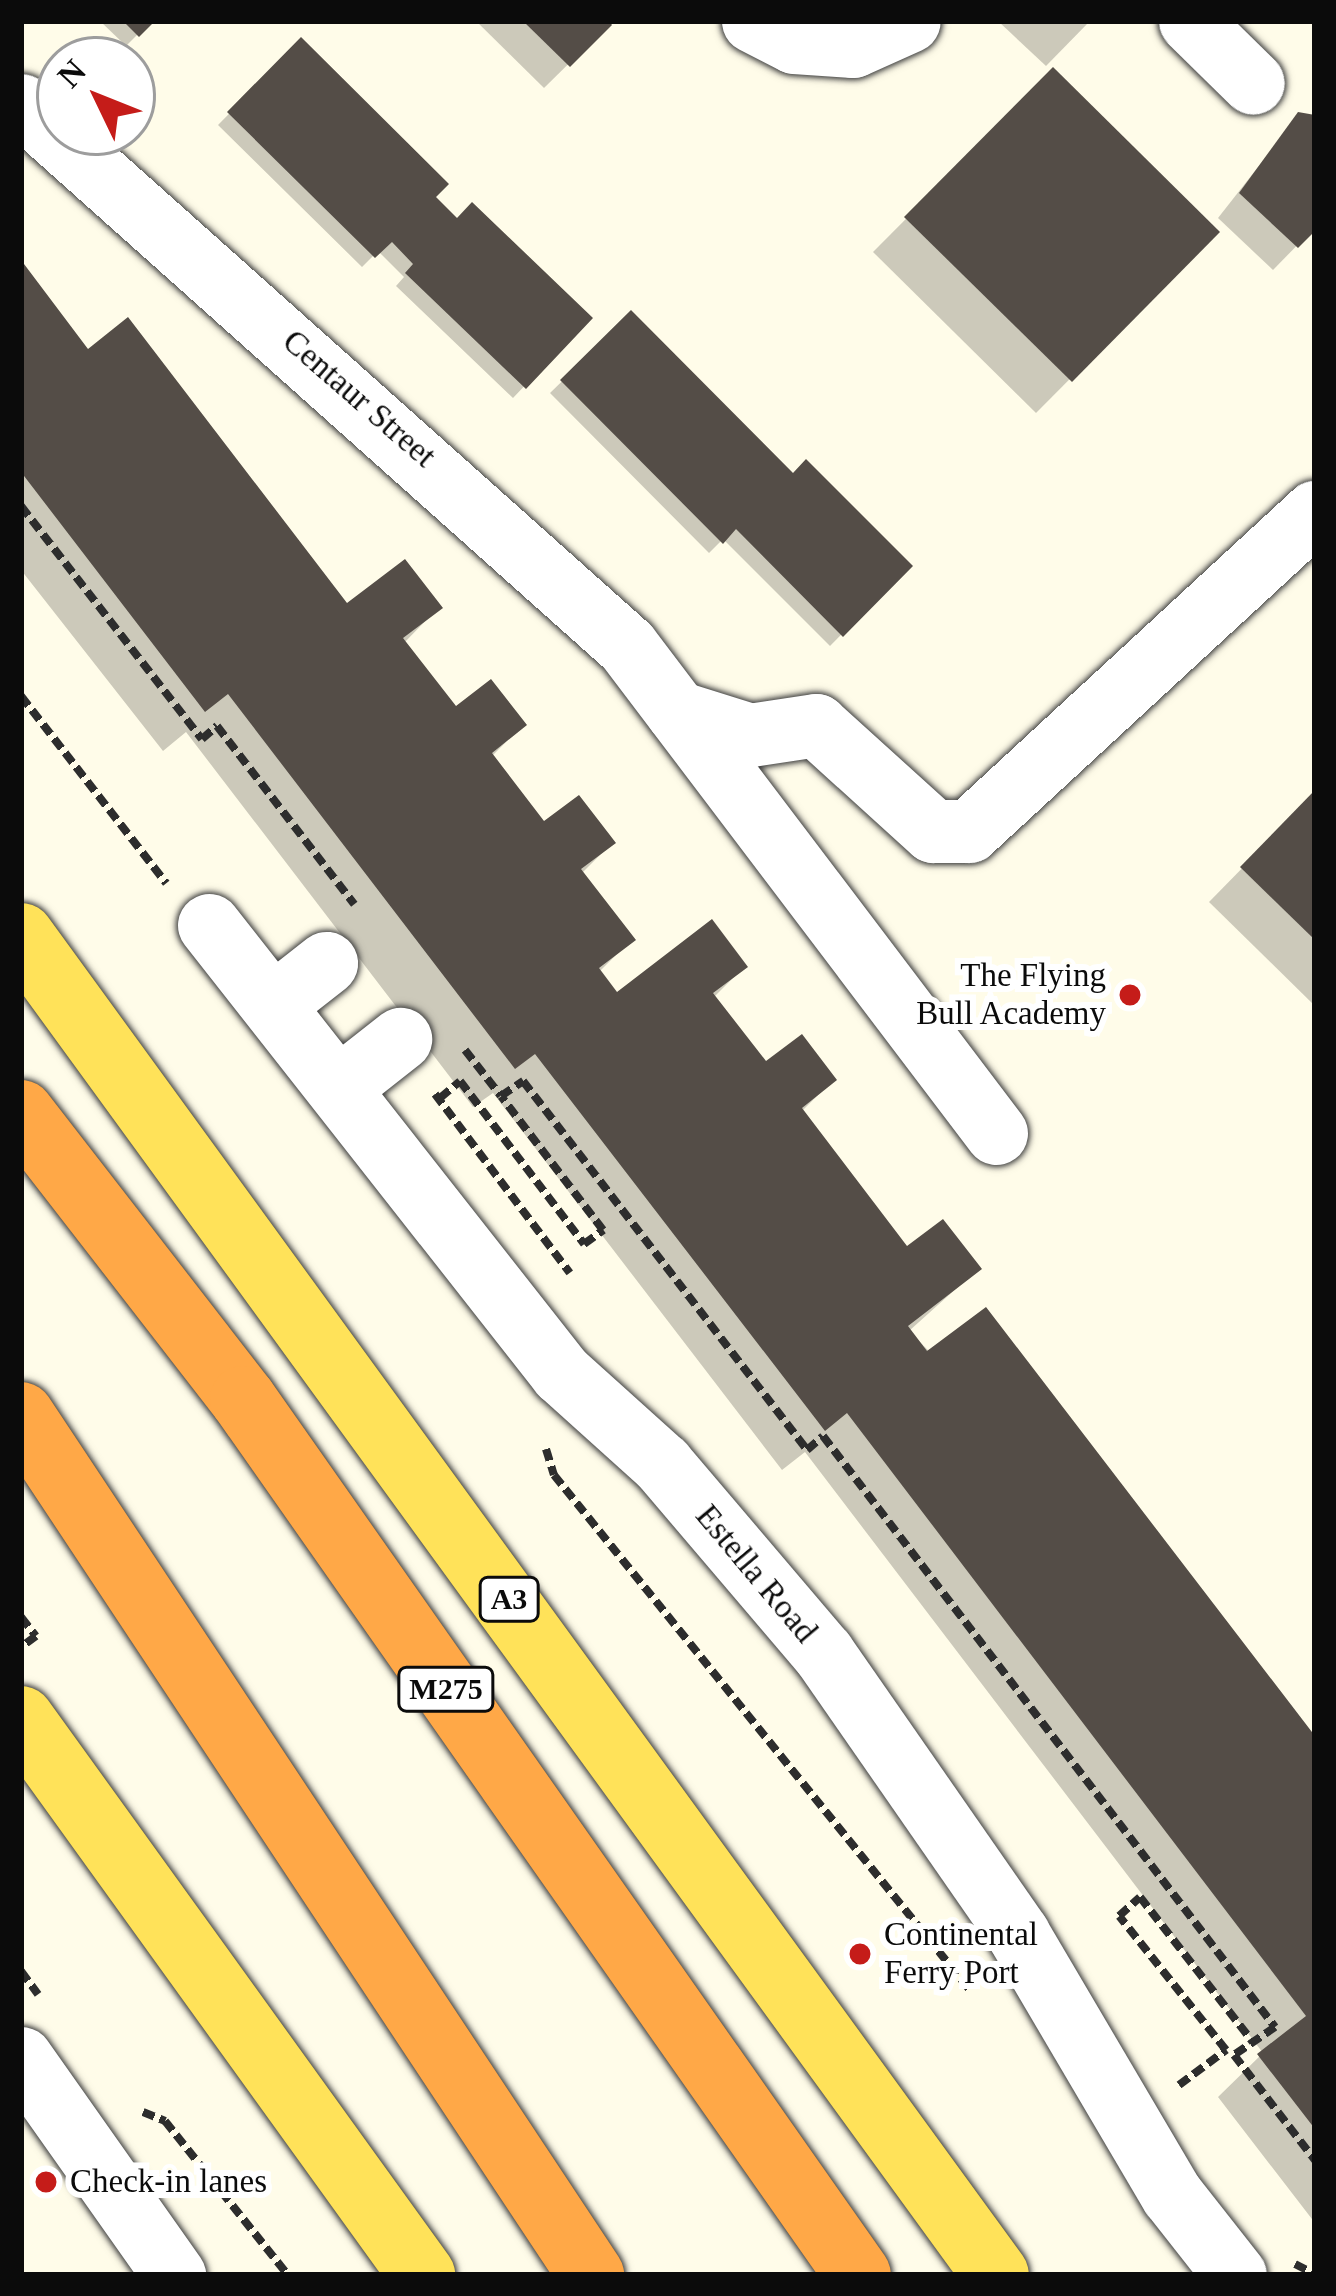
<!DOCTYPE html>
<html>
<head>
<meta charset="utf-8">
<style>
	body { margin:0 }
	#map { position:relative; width:1336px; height:2296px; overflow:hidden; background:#fffce9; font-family:"Times New Roman",serif }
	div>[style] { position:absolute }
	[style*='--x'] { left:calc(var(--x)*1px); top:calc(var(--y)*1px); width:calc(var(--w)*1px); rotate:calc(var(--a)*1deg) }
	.shadow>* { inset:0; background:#0003 }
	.building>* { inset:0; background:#544d47 }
	.path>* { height:8px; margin-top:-4px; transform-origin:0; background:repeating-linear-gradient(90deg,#2d2d2d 0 12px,transparent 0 18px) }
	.roads { filter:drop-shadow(0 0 3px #3e3e3e) drop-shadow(0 0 3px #3e3e3e) }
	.minor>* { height:63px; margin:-31.5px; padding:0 31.5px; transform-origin:31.5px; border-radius:31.5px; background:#fff }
	.major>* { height:66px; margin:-33px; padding:0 33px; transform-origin:33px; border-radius:33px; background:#ffe259 }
	.highway>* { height:66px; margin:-33px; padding:0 33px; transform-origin:33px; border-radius:33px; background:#ffa847 }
	.dots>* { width:33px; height:33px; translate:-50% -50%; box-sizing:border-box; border:6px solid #fff; border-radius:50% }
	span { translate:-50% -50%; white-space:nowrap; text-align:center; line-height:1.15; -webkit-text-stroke:12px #fff; paint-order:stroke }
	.shield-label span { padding:3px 9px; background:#fff; border:3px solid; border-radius:9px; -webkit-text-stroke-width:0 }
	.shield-label { font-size:30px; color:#0b0b0b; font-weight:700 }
	.street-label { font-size:33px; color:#0b0b0b }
	.poi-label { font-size:33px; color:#0b0b0b }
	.right { translate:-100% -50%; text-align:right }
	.left { translate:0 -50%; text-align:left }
	.frame { position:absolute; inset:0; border:24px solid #0b0b0b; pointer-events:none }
	.north { position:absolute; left:36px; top:36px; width:120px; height:120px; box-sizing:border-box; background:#fff; border:3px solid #9d9d9d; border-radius:50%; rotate:313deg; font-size:33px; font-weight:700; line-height:48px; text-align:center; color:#0b0b0b }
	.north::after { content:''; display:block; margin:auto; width:42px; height:54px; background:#c51c19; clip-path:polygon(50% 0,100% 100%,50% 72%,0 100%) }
</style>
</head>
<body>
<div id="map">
	<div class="shadow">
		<div style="clip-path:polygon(100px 21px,151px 21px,126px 46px)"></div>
		<div style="clip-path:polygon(476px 21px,604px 21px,608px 25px,544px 88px)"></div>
		<div style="clip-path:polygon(998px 21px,1090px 21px,1046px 66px)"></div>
		<div style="clip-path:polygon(301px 41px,457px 222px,589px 318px,513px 398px,396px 286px,404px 277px,378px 251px,362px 267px,218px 125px)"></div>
		<div style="clip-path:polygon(1053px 71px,1216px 232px,1036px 413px,873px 252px)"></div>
		<div style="clip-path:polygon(1298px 116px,1315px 118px,1315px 227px,1273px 270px,1218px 218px)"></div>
		<div style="clip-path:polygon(21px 265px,88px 353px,347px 607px,439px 607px,404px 643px,456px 710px,523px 725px,491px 757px,543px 825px,612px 843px,581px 874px,632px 939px,598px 973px,617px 996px,744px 967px,713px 998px,766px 1066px,833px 1080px,801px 1112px,907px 1250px,978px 1269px,909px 1331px,1315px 1741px,1315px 2223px,1218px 2097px,1263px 2053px,805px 1452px,782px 1470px,493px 1093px,473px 1107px,186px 732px,163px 751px,21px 570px)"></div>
		<div style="clip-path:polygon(631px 314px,793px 477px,909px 566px,830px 646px,723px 539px,709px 553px,550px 393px)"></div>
		<div style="clip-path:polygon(1315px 794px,1315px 1006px,1209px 902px)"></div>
	</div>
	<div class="building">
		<div style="clip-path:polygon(123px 21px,155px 21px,139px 37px)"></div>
		<div style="clip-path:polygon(523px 21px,609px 21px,612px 25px,570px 67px)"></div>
		<div style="clip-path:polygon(301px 37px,449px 184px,436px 197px,457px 218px,472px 202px,593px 318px,526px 389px,405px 273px,413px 264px,392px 242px,375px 258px,227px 112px)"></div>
		<div style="clip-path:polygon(1053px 67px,1220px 232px,1072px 382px,904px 217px)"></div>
		<div style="clip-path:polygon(1298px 112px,1315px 115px,1315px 231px,1298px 248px,1239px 193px)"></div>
		<div style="clip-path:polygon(21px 260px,88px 349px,128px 317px,347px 603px,405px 559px,443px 608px,403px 638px,456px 706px,491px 679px,527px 725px,492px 753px,544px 821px,579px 795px,616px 843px,581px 869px,636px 940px,599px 968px,617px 992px,712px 919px,748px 967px,713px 993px,766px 1061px,802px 1034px,837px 1080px,802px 1108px,907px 1246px,943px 1219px,982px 1269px,908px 1326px,927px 1351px,986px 1307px,1315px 1736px,1315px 2129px,1257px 2054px,1306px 2016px,847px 1413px,825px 1431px,535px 1054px,515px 1069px,228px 694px,205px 712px,21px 472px)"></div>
		<div style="clip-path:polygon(631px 310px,793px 473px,806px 459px,913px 566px,843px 637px,736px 529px,723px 544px,560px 380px)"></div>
		<div style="clip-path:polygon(1315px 790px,1315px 940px,1240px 867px)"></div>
	</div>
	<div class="path">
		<div style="--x:21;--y:506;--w:295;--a:52.2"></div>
		<div style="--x:202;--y:739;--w:20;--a:-41"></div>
		<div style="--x:217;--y:726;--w:225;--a:52.4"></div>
		<div style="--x:21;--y:696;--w:237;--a:52.2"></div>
		<div style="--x:465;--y:1050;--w:58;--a:52"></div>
		<div style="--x:501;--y:1096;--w:27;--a:-34"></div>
		<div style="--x:523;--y:1081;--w:466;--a:52.4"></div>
		<div style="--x:807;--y:1450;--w:21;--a:-41"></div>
		<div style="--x:823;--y:1436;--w:744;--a:52.59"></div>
		<div style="--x:1275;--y:2027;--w:50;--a:145.7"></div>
		<div style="--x:1234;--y:2055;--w:133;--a:52.4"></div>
		<div style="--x:435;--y:1094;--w:224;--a:53"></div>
		<div style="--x:440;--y:1098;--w:26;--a:-40"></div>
		<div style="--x:460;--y:1081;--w:205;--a:52.7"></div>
		<div style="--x:584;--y:1244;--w:24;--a:-36"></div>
		<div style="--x:603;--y:1230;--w:168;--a:-127.3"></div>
		<div style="--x:546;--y:1449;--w:27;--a:73"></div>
		<div style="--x:554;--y:1475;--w:661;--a:51.08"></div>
		<div style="--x:21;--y:1617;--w:24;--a:52"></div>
		<div style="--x:36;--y:1636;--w:19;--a:144"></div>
		<div style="--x:21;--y:1971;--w:29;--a:54"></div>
		<div style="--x:1179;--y:2085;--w:59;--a:-36.7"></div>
		<div style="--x:1226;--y:2050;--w:171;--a:-128.6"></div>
		<div style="--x:1119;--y:1916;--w:28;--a:-42"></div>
		<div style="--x:1140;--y:1897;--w:184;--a:52.1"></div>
		<div style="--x:143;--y:2112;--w:24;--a:22"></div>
		<div style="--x:165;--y:2121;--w:197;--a:51.4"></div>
		<div style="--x:1295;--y:2264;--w:22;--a:27"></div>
	</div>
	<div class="roads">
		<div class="minor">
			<div style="--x:753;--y:21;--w:46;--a:27.1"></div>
			<div style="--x:794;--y:42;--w:59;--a:3.9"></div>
			<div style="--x:853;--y:46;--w:61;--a:-24.1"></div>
			<div style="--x:1190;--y:21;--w:88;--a:44.5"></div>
			<div style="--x:21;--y:105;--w:812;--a:41.76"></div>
			<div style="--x:627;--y:646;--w:611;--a:52.85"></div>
			<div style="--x:677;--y:712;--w:77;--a:17.5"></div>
			<div style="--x:750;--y:735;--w:67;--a:-8.6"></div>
			<div style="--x:816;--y:725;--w:158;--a:42.2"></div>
			<div style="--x:933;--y:831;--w:36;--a:0"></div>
			<div style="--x:969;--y:831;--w:471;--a:-42.7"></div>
			<div style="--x:209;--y:925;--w:570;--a:51.84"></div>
			<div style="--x:561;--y:1373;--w:136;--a:42"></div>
			<div style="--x:662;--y:1464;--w:248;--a:49.6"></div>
			<div style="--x:823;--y:1653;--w:342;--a:55.2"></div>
			<div style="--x:1018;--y:1934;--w:303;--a:59.5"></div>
			<div style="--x:1172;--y:2195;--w:102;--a:51.8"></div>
			<div style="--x:275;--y:1003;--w:65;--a:-38.1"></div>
			<div style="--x:339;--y:1087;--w:78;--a:-38.2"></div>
			<div style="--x:21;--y:2058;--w:266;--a:54.8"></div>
		</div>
		<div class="major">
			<div style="--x:21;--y:936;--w:1656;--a:53.94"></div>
			<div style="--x:21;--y:1719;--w:686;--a:54.2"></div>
		</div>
		<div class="highway">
			<div style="--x:21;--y:1113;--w:362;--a:52.2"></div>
			<div style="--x:243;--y:1399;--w:1070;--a:54.93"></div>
			<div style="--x:21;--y:1415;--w:1032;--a:56.46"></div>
		</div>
	</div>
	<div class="dots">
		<div style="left:1130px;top:995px;background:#c51c19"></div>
		<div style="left:860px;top:1954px;background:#c51c19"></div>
		<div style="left:46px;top:2182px;background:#c51c19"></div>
	</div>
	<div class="shield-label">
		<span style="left:509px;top:1599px">A3</span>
		<span style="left:446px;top:1689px">M275</span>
	</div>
	<div class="street-label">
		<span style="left:359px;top:399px;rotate:41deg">Centaur Street</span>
		<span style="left:756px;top:1574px;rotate:50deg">Estella Road</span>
	</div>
	<div class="poi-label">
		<span class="right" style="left:1106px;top:995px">The Flying<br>Bull Academy</span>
		<span class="left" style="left:884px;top:1954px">Continental<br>Ferry Port</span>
		<span class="left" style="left:70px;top:2182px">Check-in lanes</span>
	</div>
	<div class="frame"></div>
	<div class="north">N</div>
</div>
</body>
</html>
